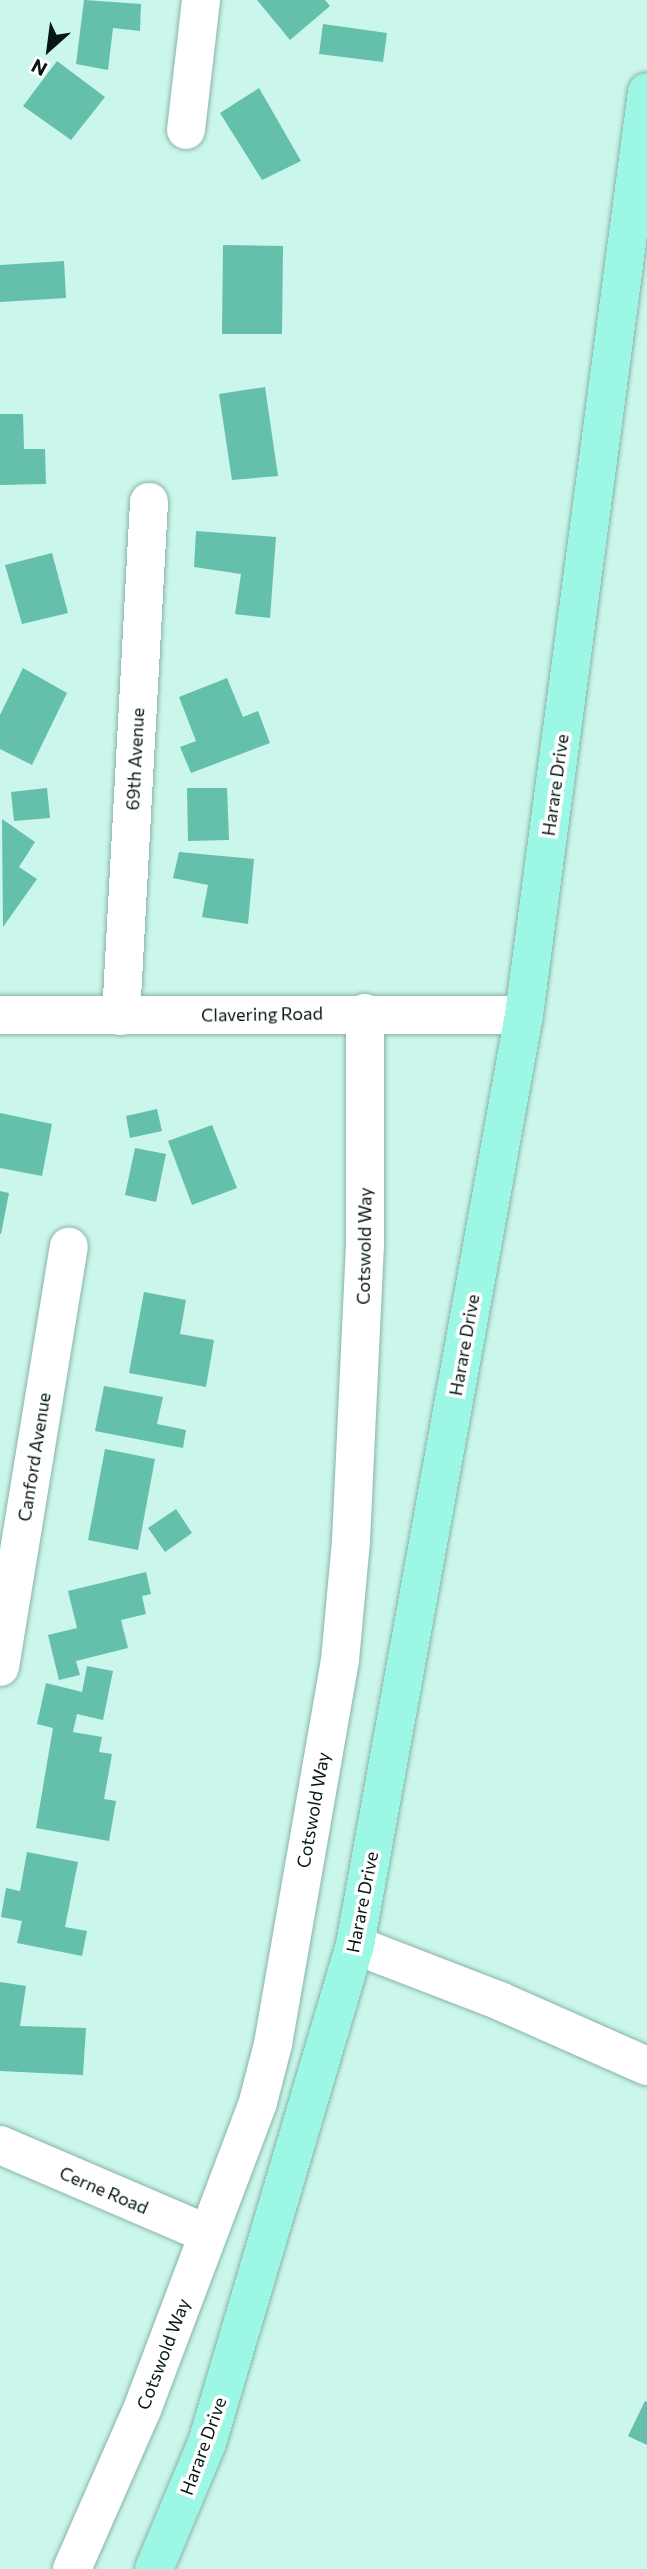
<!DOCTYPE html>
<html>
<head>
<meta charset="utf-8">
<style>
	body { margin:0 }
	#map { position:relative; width:647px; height:2569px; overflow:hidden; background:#cbf6eb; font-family:Commissioner,sans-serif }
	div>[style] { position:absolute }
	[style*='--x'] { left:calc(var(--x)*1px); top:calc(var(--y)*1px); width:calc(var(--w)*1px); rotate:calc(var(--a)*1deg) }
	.building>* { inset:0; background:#64bfab }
	.roads { filter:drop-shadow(0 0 2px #89b3a8) drop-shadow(0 0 2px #89b3a8) }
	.minor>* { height:38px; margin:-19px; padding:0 19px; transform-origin:19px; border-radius:19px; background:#fff }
	.major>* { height:38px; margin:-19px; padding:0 19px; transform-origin:19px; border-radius:19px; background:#9df7e5 }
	span { translate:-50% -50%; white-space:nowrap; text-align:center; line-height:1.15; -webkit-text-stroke:7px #fff; paint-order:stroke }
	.street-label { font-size:18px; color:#071713 }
	.north { position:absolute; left:14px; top:14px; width:70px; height:70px; -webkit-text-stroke:5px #fff; paint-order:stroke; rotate:208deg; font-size:19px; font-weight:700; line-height:28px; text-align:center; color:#071713 }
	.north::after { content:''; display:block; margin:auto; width:24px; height:32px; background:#071713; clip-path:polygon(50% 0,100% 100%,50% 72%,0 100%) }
</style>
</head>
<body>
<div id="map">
	<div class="building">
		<div style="clip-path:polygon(84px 0,141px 4px,140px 31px,113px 28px,108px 70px,76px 64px)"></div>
		<div style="clip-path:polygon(257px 0,325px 0,330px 6px,290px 40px)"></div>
		<div style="clip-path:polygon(323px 24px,387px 33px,383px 62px,319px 54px)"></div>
		<div style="clip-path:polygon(57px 61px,105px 97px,71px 140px,23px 106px)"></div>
		<div style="clip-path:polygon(259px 88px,301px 161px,262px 180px,220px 113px)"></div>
		<div style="clip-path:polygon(223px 245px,283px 246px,282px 334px,222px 334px)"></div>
		<div style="clip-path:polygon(64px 261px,66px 298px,0 302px,0 265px)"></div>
		<div style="clip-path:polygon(265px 387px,278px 476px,232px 480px,219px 394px)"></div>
		<div style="clip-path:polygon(0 414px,23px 414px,24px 449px,45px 449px,46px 484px,0 485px)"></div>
		<div style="clip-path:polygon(196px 531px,276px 537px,270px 618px,235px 614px,241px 574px,194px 567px)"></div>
		<div style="clip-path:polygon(52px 553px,68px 613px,22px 624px,5px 565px)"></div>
		<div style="clip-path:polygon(23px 668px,67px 693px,32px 765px,0 749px,0 715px)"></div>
		<div style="clip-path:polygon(227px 678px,243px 717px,258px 711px,270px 743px,191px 773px,180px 747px,196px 741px,179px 697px)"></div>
		<div style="clip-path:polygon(47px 788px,50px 818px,14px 821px,11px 792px)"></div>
		<div style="clip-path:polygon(187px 788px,227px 788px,229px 840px,188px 841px)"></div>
		<div style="clip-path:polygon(2px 819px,35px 842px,19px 867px,37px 879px,3px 927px)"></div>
		<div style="clip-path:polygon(179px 852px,254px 859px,248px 924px,202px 917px,208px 885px,173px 878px)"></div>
		<div style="clip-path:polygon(157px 1109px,162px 1131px,130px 1138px,126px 1116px)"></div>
		<div style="clip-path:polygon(0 1113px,52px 1124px,42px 1176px,0 1168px)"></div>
		<div style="clip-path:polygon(212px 1125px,237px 1188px,192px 1205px,168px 1141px)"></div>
		<div style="clip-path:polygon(135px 1148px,166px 1154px,156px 1202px,125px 1195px)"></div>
		<div style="clip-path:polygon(0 1191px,9px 1193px,1px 1234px,0 1234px)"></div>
		<div style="clip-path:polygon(144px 1292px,186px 1300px,180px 1334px,214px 1340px,206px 1387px,129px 1373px)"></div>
		<div style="clip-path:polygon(104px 1386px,163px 1397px,157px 1424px,186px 1430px,183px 1448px,95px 1431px)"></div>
		<div style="clip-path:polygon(105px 1449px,155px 1459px,138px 1550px,88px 1540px)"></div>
		<div style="clip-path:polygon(176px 1509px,192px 1533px,165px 1552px,148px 1528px)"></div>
		<div style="clip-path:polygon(146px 1572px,151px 1594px,142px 1596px,146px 1614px,121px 1620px,128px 1648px,76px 1661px,80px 1675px,59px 1680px,48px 1635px,77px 1628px,68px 1591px)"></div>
		<div style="clip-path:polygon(87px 1666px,113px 1671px,103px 1720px,77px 1714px,73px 1732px,102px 1737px,99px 1752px,112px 1754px,104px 1799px,116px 1801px,109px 1841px,36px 1828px,53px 1728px,37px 1724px,46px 1683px,82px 1692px)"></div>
		<div style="clip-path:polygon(27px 1852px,78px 1862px,65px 1927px,87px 1931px,82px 1956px,17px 1943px,22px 1921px,1px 1917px,6px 1888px,20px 1891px)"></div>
		<div style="clip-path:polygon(0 1982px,26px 1986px,20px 2026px,86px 2028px,83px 2075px,0 2071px)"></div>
		<div style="clip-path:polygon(645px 2401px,647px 2402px,647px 2445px,628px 2436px)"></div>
	</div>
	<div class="roads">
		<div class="minor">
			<div style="--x:186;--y:130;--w:131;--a:-83.4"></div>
			<div style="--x:0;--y:1015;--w:524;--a:0"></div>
			<div style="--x:121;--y:1016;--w:515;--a:-86.88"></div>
			<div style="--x:0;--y:1667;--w:426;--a:-80.7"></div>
			<div style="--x:355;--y:1945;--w:155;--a:21.1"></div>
			<div style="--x:500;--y:2001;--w:161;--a:23.9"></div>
			<div style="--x:0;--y:2145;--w:226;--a:23.2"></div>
			<div style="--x:72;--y:2569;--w:177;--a:-66.3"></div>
			<div style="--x:143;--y:2407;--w:326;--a:-69.3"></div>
			<div style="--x:258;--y:2102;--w:60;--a:-75.5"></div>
			<div style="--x:273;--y:2044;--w:390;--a:-80.1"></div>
			<div style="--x:340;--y:1660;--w:120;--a:-84.7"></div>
			<div style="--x:351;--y:1541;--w:296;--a:-87.3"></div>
			<div style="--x:365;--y:1245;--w:232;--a:-90"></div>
		</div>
		<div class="major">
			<div style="--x:154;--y:2569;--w:137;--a:-67.2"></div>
			<div style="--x:207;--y:2443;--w:520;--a:-73.45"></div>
			<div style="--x:355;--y:1945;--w:945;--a:-79.7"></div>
			<div style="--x:524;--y:1015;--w:931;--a:-82.41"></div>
		</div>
	</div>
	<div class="street-label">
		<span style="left:135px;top:759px;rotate:-87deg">69th Avenue</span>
		<span style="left:555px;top:785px;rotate:-82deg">Harare Drive</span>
		<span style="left:262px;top:1014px;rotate:-1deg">Clavering Road</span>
		<span style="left:364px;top:1246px;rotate:-89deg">Cotswold Way</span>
		<span style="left:464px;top:1345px;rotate:-80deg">Harare Drive</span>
		<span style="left:34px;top:1457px;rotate:-81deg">Canford Avenue</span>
		<span style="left:313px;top:1810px;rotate:-80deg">Cotswold Way</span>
		<span style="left:362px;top:1902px;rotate:-79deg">Harare Drive</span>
		<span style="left:104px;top:2190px;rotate:23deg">Cerne Road</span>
		<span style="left:163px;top:2354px;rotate:-69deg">Cotswold Way</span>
		<span style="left:203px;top:2446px;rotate:-70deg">Harare Drive</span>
	</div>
	<div class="north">N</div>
</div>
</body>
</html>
